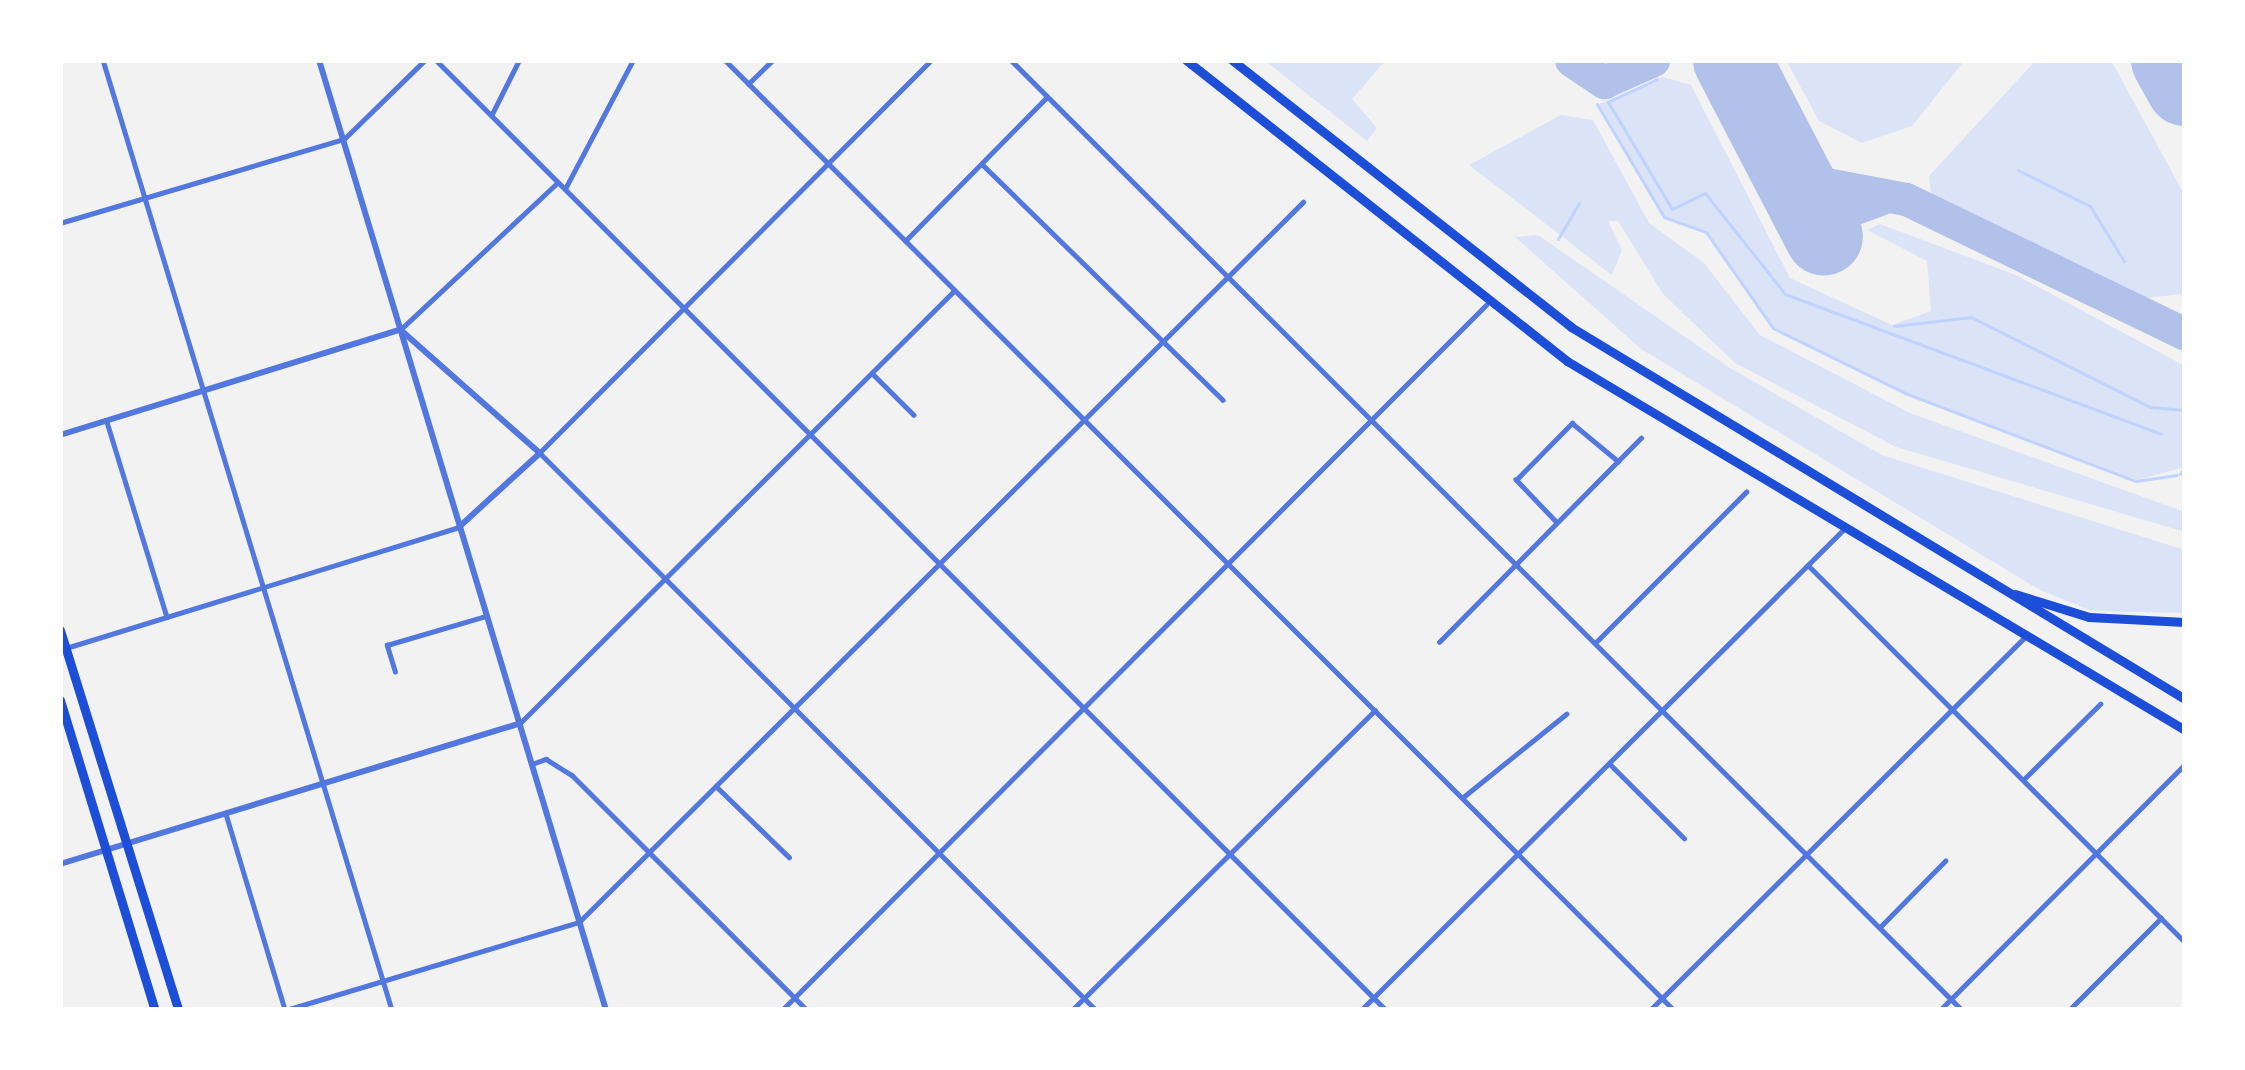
<!DOCTYPE html>
<html>
<head>
<meta charset="utf-8">
<style>
	body { margin:0 }
	#map { position:relative; width:2245px; height:1070px; overflow:hidden; background:#f2f2f2; font-family:Mulish,sans-serif }
	div>[style] { position:absolute }
	[style*='--x'] { left:calc(var(--x)*1px); top:calc(var(--y)*1px); width:calc(var(--w)*1px); rotate:calc(var(--a)*1deg) }
	.green>* { inset:0; background:#dbe4f7 }
	.stream>* { height:3px; margin:-1.5px; padding:0 1.5px; transform-origin:1.5px; border-radius:1.5px; background:#bfd3fe }
	.taxiway>* { height:33px; margin:-16.5px; padding:0 16.5px; transform-origin:16.5px; border-radius:16.5px; background:#b2c1ea }
	.runway>* { height:78px; margin:-39px; padding:0 39px; transform-origin:39px; border-radius:39px; background:#b2c1ea }
	.minor>* { height:4.5px; margin:-2.25px; padding:0 2.25px; transform-origin:2.25px; border-radius:2.25px; background:#5277de }
	.tertiary>* { height:6px; margin:-3px; padding:0 3px; transform-origin:3px; border-radius:3px; background:#5277de }
	.primary>* { height:9px; margin:-4.5px; padding:0 4.5px; transform-origin:4.5px; border-radius:4.5px; background:#1d4ed8 }
	.trunk>* { height:9px; margin:-4.5px; padding:0 4.5px; transform-origin:4.5px; border-radius:4.5px; background:#1d4ed8 }
	span { translate:-50% -50%; white-space:nowrap; text-align:center; line-height:1.15; -webkit-text-stroke:9px #fff; paint-order:stroke }
	.frame { position:absolute; inset:0; border:63px solid #fff; pointer-events:none }
</style>
</head>
<body>
<div id="map">
	<div class="green">
		<div style="clip-path:polygon(1264px 60px,1386px 60px,1352px 99px,1377px 128px,1367px 141px)"></div>
		<div style="clip-path:polygon(1786px 60px,1964px 60px,1964px 61px,1912px 126px,1862px 143px,1819px 121px)"></div>
		<div style="clip-path:polygon(2036px 60px,2111px 60px,2185px 196px,2182px 294px,2146px 298px,1931px 194px,1929px 176px)"></div>
		<div style="clip-path:polygon(1663px 77px,1691px 85px,1790px 278px,1892px 325px,1931px 311px,1927px 261px,1867px 230px,1880px 224px,2016px 275px,2185px 366px,2185px 467px,2137px 480px,1905px 392px,1774px 327px,1707px 231px,1665px 217px,1599px 104px)"></div>
		<div style="clip-path:polygon(1561px 115px,1593px 120px,1649px 223px,1704px 263px,1760px 335px,1910px 413px,2185px 512px,2185px 532px,1896px 447px,1735px 363px,1663px 294px,1618px 221px,1608px 221px,1622px 250px,1612px 275px,1469px 165px)"></div>
		<div style="clip-path:polygon(1538px 235px,1730px 368px,1882px 455px,2185px 550px,2185px 613px,2092px 611px,2040px 590px,1641px 349px,1515px 237px)"></div>
	</div>
	<div class="stream">
		<div style="--x:1657;--y:79;--w:54;--a:154.9"></div>
		<div style="--x:1608;--y:102;--w:125;--a:59.1"></div>
		<div style="--x:1672;--y:209;--w:37;--a:-26"></div>
		<div style="--x:1705;--y:193;--w:129;--a:51.6"></div>
		<div style="--x:1785;--y:294;--w:401;--a:20.4"></div>
		<div style="--x:1597;--y:104;--w:131;--a:59.3"></div>
		<div style="--x:1664;--y:217;--w:45;--a:19.7"></div>
		<div style="--x:1706;--y:232;--w:117;--a:55.1"></div>
		<div style="--x:1773;--y:328;--w:147;--a:26.2"></div>
		<div style="--x:1905;--y:393;--w:247;--a:20.9"></div>
		<div style="--x:2136;--y:481;--w:41;--a:-8.3"></div>
		<div style="--x:2018;--y:170;--w:80;--a:26.6"></div>
		<div style="--x:2090;--y:206;--w:65;--a:58.3"></div>
		<div style="--x:1558;--y:239;--w:42;--a:-59.7"></div>
		<div style="--x:1894;--y:326;--w:78;--a:-6.7"></div>
		<div style="--x:1971;--y:317;--w:200;--a:26.7"></div>
		<div style="--x:2150;--y:407;--w:35;--a:5"></div>
		<div style="--x:2180;--y:474;--w:9;--a:-54"></div>
	</div>
	<div class="taxiway">
		<div style="--x:1571;--y:60;--w:40;--a:34"></div>
		<div style="--x:1604;--y:82;--w:54;--a:-24.2"></div>
		<div style="--x:1780;--y:150;--w:53;--a:38.8"></div>
		<div style="--x:1821;--y:183;--w:86;--a:10.7"></div>
		<div style="--x:1906;--y:199;--w:310;--a:25.8"></div>
		<div style="--x:1817;--y:222;--w:67;--a:-20.1"></div>
	</div>
	<div class="runway">
		<div style="--x:1732;--y:60;--w:199;--a:62.5"></div>
		<div style="--x:2170;--y:60;--w:31;--a:61"></div>
	</div>
	<div class="minor">
		<div style="--x:103;--y:60;--w:993;--a:73.08"></div>
		<div style="--x:436;--y:60;--w:1344;--a:45"></div>
		<div style="--x:725;--y:60;--w:1343;--a:45.03"></div>
		<div style="--x:932;--y:60;--w:555;--a:134.93"></div>
		<div style="--x:540;--y:453;--w:787;--a:45.05"></div>
		<div style="--x:1011;--y:60;--w:1344;--a:44.97"></div>
		<div style="--x:748;--y:84;--w:35;--a:-44"></div>
		<div style="--x:492;--y:114;--w:60;--a:-63.4"></div>
		<div style="--x:982;--y:164;--w:337;--a:44.4"></div>
		<div style="--x:566;--y:187;--w:144;--a:-62.2"></div>
		<div style="--x:60;--y:223;--w:296;--a:-16.5"></div>
		<div style="--x:344;--y:139;--w:113;--a:-44.3"></div>
		<div style="--x:905;--y:241;--w:202;--a:-45.4"></div>
		<div style="--x:400;--y:330;--w:216;--a:-43.1"></div>
		<div style="--x:872;--y:373;--w:59;--a:45"></div>
		<div style="--x:107;--y:422;--w:204;--a:72.9"></div>
		<div style="--x:1555;--y:521;--w:57;--a:-133.6"></div>
		<div style="--x:1516;--y:480;--w:80;--a:-45.5"></div>
		<div style="--x:1572;--y:423;--w:60;--a:39.6"></div>
		<div style="--x:1808;--y:565;--w:533;--a:45"></div>
		<div style="--x:1597;--y:641;--w:211;--a:-45"></div>
		<div style="--x:1439;--y:642;--w:287;--a:-45.3"></div>
		<div style="--x:66;--y:648;--w:411;--a:-17.1"></div>
		<div style="--x:395;--y:672;--w:28;--a:-107"></div>
		<div style="--x:387;--y:645;--w:103;--a:-16.3"></div>
		<div style="--x:520;--y:723;--w:612;--a:-44.87"></div>
		<div style="--x:532;--y:764;--w:15;--a:-20"></div>
		<div style="--x:546;--y:759;--w:31;--a:32"></div>
		<div style="--x:572;--y:775;--w:332;--a:45"></div>
		<div style="--x:1610;--y:764;--w:105;--a:45"></div>
		<div style="--x:2024;--y:779;--w:107;--a:-44.6"></div>
		<div style="--x:716;--y:786;--w:102;--a:44.2"></div>
		<div style="--x:1462;--y:798;--w:134;--a:-38.9"></div>
		<div style="--x:226;--y:814;--w:205;--a:73.2"></div>
		<div style="--x:1880;--y:927;--w:93;--a:-45.4"></div>
		<div style="--x:286;--y:1010;--w:306;--a:-16.7"></div>
		<div style="--x:579;--y:922;--w:1021;--a:-44.84"></div>
		<div style="--x:782;--y:1010;--w:996;--a:-45.04"></div>
		<div style="--x:1072;--y:1010;--w:426;--a:-44.7"></div>
		<div style="--x:1361;--y:1010;--w:683;--a:-44.88"></div>
		<div style="--x:1650;--y:1010;--w:532;--a:-44.85"></div>
		<div style="--x:1940;--y:1010;--w:347;--a:-45.1"></div>
		<div style="--x:2069;--y:1010;--w:130;--a:-45"></div>
	</div>
	<div class="tertiary">
		<div style="--x:319;--y:60;--w:992;--a:73.19"></div>
		<div style="--x:403;--y:332;--w:183;--a:41.5"></div>
		<div style="--x:540;--y:453;--w:110;--a:137.6"></div>
		<div style="--x:60;--y:435;--w:356;--a:-17.2"></div>
		<div style="--x:60;--y:864;--w:481;--a:-17"></div>
	</div>
	<div class="primary">
		<div style="--x:60;--y:630;--w:398;--a:72.7"></div>
		<div style="--x:60;--y:700;--w:324;--a:73"></div>
	</div>
	<div class="trunk">
		<div style="--x:1186;--y:60;--w:486;--a:38.3"></div>
		<div style="--x:1567;--y:361;--w:720;--a:30.84"></div>
		<div style="--x:1232;--y:60;--w:432;--a:38.2"></div>
		<div style="--x:1571;--y:327;--w:718;--a:31.21"></div>
		<div style="--x:2015;--y:594;--w:77;--a:17.3"></div>
		<div style="--x:2089;--y:617;--w:96;--a:3"></div>
	</div>
	<div class="frame"></div>
</div>
</body>
</html>
